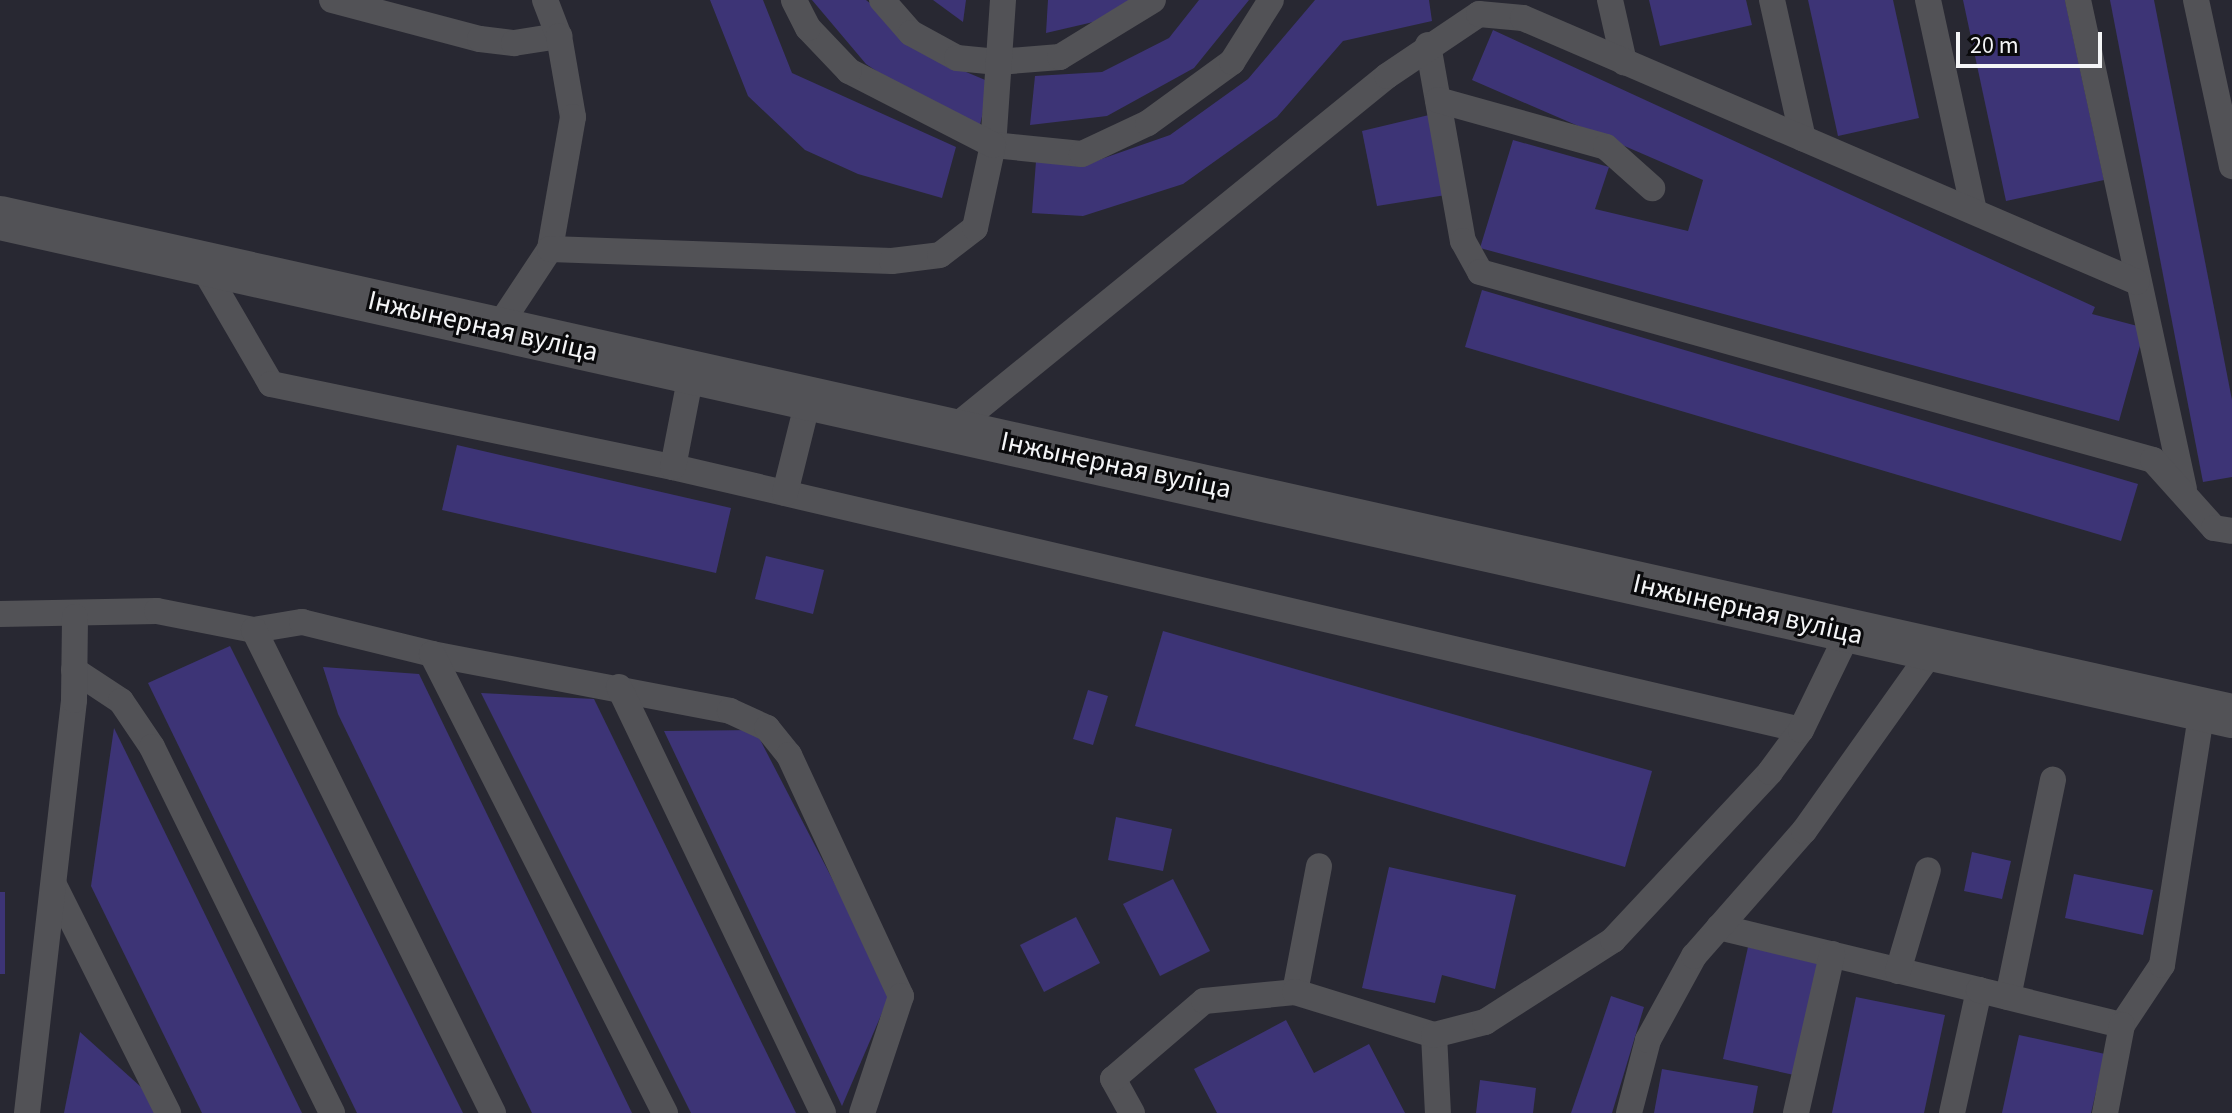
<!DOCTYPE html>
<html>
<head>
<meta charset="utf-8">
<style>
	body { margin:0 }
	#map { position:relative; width:2232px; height:1113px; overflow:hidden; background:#202024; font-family:"Source Sans 3",sans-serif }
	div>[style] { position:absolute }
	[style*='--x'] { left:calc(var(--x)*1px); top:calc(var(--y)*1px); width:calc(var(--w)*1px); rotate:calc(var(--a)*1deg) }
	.built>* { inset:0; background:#282832 }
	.building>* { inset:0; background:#3d3476 }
	.service>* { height:26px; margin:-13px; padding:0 13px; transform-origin:13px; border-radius:13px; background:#525256 }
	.minor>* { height:44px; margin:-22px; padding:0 22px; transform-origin:22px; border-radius:22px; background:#525256 }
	span { translate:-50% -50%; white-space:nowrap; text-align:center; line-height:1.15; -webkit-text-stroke:6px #0a0a0c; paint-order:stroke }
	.street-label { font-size:28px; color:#f4f5f7 }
	.scale { position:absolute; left:1956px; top:32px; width:146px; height:36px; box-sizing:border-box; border:4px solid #f4f5f7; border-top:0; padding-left:10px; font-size:24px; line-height:28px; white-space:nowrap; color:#f4f5f7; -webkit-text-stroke:6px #0a0a0c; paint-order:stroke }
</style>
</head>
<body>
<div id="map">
	<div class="built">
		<div style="clip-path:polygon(0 0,2232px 0,2232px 1113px,0 1113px)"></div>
	</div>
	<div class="building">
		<div style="clip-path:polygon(710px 0,763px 0,792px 73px,956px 147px,942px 198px,858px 174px,805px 150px,748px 96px)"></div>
		<div style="clip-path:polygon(812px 0,866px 0,947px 64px,990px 82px,980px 125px,921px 101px,866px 64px)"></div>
		<div style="clip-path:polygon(933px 0,966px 0,963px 22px)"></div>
		<div style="clip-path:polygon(1048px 0,1131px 0,1102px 20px,1046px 33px)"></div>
		<div style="clip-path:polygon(1199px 0,1249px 0,1194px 68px,1107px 116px,1030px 125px,1035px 76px,1102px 72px,1169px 38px)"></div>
		<div style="clip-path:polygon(1315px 0,1429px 0,1432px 21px,1343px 41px,1277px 117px,1183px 184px,1083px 216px,1032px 213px,1036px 161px,1087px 164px,1170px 135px,1248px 79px)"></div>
		<div style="clip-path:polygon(1649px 0,1746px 0,1752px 25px,1660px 46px)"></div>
		<div style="clip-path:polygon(1808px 0,1893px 0,1919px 118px,1838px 136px)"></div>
		<div style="clip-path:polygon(1963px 0,2065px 0,2104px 180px,2006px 201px)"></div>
		<div style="clip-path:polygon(2110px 0,2154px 0,2232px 400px,2232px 477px,2203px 482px)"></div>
		<div style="clip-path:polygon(1493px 30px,2095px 307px,2092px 314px,2145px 328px,2119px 421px,1480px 248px,1513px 140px,1609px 167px,1595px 209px,1688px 231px,1703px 180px,1472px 80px)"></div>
		<div style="clip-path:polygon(1429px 115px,1446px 195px,1377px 206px,1362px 131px)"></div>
		<div style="clip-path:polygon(1482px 290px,2138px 484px,2121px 541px,1465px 347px)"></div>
		<div style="clip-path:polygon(457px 445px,731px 508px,716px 573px,442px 510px)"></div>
		<div style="clip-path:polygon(766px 556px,824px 570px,813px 614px,755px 599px)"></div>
		<div style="clip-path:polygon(1163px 631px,1652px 771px,1625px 867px,1135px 726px)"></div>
		<div style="clip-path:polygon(230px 646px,463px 1113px,357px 1113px,148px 683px)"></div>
		<div style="clip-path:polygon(323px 667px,419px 674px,632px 1113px,532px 1113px,338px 714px)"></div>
		<div style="clip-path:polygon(1088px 690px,1108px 696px,1093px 745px,1073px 739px)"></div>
		<div style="clip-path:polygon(481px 693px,594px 699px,796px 1113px,691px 1113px)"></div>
		<div style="clip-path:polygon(114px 728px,302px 1113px,202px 1113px,91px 886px)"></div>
		<div style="clip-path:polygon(755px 730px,891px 992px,842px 1106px,664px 731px)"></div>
		<div style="clip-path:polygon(1116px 817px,1172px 829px,1163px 871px,1108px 860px)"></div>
		<div style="clip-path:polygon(1972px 852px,2011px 861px,2002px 899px,1964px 891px)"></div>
		<div style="clip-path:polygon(1389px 867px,1516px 895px,1495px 989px,1442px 975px,1435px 1003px,1362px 988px)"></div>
		<div style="clip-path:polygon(2074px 874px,2153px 890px,2143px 935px,2065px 918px)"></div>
		<div style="clip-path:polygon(1173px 879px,1210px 951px,1160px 976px,1123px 904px)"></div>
		<div style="clip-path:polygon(0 892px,5px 892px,5px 974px,0 974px)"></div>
		<div style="clip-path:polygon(1076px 917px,1100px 963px,1044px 992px,1020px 945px)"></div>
		<div style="clip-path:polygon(1748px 947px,1819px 963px,1794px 1075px,1723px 1059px)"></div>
		<div style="clip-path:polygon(1611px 996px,1644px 1007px,1612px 1113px,1571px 1113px)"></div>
		<div style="clip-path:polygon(1856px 997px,1945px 1015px,1924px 1113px,1832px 1113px)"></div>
		<div style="clip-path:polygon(1286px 1020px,1314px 1073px,1369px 1044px,1405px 1113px,1217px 1113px,1194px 1069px)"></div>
		<div style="clip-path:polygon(80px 1032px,151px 1096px,159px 1113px,64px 1113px)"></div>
		<div style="clip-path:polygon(2019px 1035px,2105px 1054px,2091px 1113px,2002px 1113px)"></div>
		<div style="clip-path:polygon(1662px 1069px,1758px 1086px,1753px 1113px,1654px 1113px)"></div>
		<div style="clip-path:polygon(1480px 1080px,1536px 1088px,1533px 1113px,1476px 1113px)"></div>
	</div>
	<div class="service">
		<div style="--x:332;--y:0;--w:153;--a:14.8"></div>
		<div style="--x:480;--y:39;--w:34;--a:7"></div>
		<div style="--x:514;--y:43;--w:46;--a:-8.8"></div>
		<div style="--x:545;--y:0;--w:39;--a:69"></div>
		<div style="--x:559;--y:36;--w:82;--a:80.2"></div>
		<div style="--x:573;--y:117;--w:134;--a:99.9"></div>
		<div style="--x:882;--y:0;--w:44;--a:48.7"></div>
		<div style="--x:911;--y:33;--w:52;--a:28.5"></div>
		<div style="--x:957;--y:58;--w:41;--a:5.6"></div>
		<div style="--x:998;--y:62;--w:62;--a:-4.6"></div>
		<div style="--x:1060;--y:57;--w:109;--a:-31.5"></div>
		<div style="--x:1003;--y:0;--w:145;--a:93.9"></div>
		<div style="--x:993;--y:145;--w:89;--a:5.8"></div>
		<div style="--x:1082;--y:154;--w:73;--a:-25.2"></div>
		<div style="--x:1148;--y:123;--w:104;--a:-36"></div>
		<div style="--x:1232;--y:62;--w:73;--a:-57.8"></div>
		<div style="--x:1610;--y:0;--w:64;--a:77.3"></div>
		<div style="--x:1772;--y:0;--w:142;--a:77.4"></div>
		<div style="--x:1928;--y:0;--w:216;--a:77.7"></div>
		<div style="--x:2078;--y:0;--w:500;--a:77.77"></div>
		<div style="--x:2196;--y:0;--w:170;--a:77.8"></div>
		<div style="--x:1428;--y:45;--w:199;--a:79.9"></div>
		<div style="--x:1463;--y:241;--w:35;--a:61"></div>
		<div style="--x:1480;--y:272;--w:699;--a:15.61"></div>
		<div style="--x:2153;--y:460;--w:91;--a:48.1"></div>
		<div style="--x:2214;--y:528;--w:18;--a:9"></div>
		<div style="--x:1438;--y:100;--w:174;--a:15.6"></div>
		<div style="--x:1606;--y:147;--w:62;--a:41.7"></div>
		<div style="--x:200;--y:262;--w:141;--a:59.8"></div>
		<div style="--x:271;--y:384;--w:410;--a:11.7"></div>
		<div style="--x:673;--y:467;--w:1158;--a:13.12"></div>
		<div style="--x:497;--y:329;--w:96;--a:-56.5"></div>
		<div style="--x:550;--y:249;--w:342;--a:2"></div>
		<div style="--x:892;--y:261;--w:48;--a:-7.1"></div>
		<div style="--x:940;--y:255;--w:44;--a:-37.6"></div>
		<div style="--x:975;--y:228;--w:85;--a:-77.8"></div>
		<div style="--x:993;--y:145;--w:162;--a:-152.8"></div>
		<div style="--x:849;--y:71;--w:59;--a:-133.6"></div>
		<div style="--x:808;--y:28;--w:31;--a:-117"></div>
		<div style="--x:950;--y:431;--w:563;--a:-39.09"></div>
		<div style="--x:1387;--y:76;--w:111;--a:-34"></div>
		<div style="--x:1479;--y:14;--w:44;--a:5.2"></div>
		<div style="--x:1523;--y:18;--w:668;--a:23.27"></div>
		<div style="--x:673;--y:467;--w:95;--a:-79"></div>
		<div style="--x:785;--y:493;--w:95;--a:-76"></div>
		<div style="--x:0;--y:614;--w:157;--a:-1.1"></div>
		<div style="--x:157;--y:611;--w:99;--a:11.1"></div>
		<div style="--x:254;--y:630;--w:49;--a:-9.5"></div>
		<div style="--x:302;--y:622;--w:134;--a:13.8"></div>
		<div style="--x:432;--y:654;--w:303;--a:10.8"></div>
		<div style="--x:730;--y:711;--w:41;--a:24.7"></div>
		<div style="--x:767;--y:728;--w:35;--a:51"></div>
		<div style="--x:789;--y:755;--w:266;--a:65.1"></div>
		<div style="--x:901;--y:996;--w:123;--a:108.4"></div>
		<div style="--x:254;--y:630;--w:539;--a:63.67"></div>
		<div style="--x:432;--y:654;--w:515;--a:63.09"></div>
		<div style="--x:74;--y:670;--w:56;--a:33.4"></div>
		<div style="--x:121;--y:701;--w:55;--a:56"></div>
		<div style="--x:152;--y:747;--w:408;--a:63.8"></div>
		<div style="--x:619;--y:687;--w:472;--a:64.4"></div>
		<div style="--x:54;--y:885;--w:255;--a:63.4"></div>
		<div style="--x:1719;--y:927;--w:268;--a:13.6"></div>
		<div style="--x:1898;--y:971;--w:105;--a:-73.5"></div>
		<div style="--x:1295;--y:992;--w:128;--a:-79.2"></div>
		<div style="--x:2008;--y:997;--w:222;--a:-78.3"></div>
		<div style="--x:2122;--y:1025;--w:72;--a:-56.3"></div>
		<div style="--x:2162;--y:965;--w:259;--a:-81.1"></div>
		<div style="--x:1434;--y:1035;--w:78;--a:87.1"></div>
		<div style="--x:27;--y:1113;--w:416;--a:-83.5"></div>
		<div style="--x:74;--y:700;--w:83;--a:-89.3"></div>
		<div style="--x:1132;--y:1113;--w:39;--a:-119"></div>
		<div style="--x:1113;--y:1079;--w:120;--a:-40.6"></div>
		<div style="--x:1204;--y:1001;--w:91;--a:-5.6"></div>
		<div style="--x:1295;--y:992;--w:145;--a:17.2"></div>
		<div style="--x:1434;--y:1035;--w:53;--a:-14.3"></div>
		<div style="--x:1485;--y:1022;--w:152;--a:-32.6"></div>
		<div style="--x:1613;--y:940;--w:230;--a:-46.9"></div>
		<div style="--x:1770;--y:772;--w:52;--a:-53.6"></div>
		<div style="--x:1801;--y:730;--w:108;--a:-64.1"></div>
		<div style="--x:1629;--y:1113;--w:75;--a:-75.4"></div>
		<div style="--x:1648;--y:1040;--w:96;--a:-61.3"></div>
		<div style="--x:1694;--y:956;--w:167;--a:-48.7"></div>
		<div style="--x:1804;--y:831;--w:221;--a:-54.6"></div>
		<div style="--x:1796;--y:1113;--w:163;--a:-77.2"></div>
		<div style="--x:1952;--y:1113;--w:126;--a:-77.6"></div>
		<div style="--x:1979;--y:990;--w:147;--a:13.8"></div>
		<div style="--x:2122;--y:1025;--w:90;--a:100.9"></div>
	</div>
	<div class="minor">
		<div style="--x:0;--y:218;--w:2287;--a:12.58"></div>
	</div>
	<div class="street-label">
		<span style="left:483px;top:326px;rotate:13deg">Інжынерная вуліца</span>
		<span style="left:1116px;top:465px;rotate:12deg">Інжынерная вуліца</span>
		<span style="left:1748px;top:609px;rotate:13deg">Інжынерная вуліца</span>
	</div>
	<div class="scale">20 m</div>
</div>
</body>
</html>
